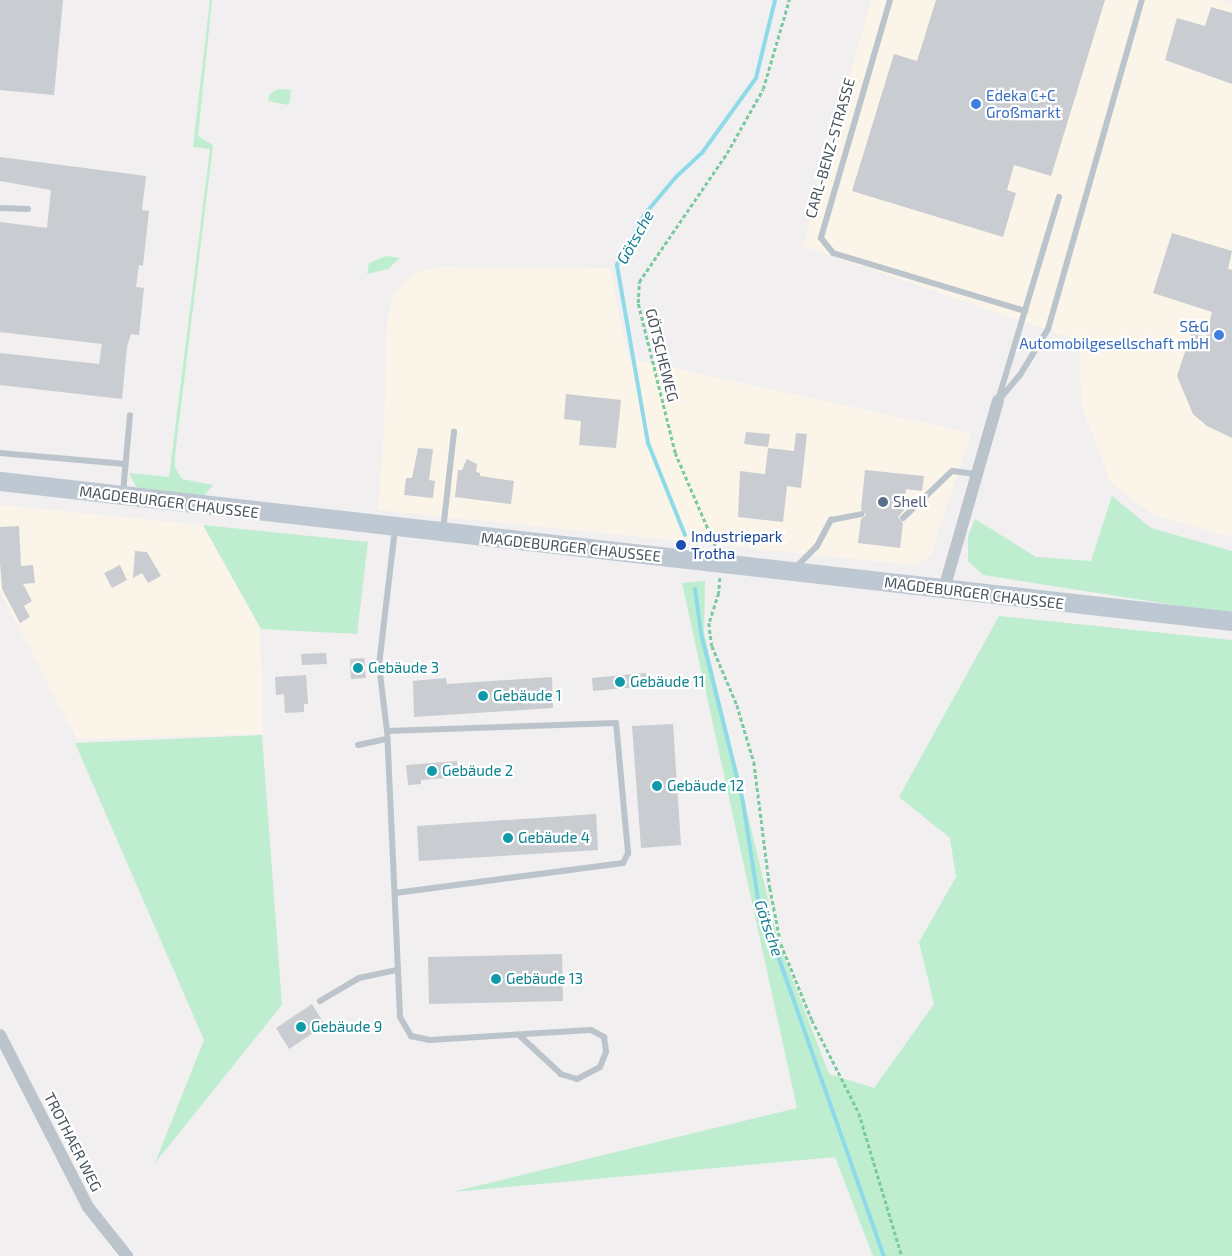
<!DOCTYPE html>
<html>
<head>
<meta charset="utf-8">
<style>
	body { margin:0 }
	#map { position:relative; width:1232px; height:1256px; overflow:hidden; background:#f1efef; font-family:"Exo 2",sans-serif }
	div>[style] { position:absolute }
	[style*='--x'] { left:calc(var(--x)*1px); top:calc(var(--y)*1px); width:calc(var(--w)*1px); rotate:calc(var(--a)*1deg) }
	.commercial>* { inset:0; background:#fbf5e9 }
	.green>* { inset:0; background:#bfedcf }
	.stream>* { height:4px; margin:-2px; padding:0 2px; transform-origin:2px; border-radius:2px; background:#8edae8 }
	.building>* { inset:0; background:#c9ccd1 }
	.path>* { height:2.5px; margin-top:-1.25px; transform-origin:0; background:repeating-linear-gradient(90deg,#79ca9e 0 4px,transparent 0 6.5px) }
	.lane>* { height:6px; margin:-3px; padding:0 3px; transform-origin:3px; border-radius:3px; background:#bbc4cb }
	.street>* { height:12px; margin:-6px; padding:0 6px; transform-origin:6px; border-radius:6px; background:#bbc4cb }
	.secondary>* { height:19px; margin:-9.5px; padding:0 9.5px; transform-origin:9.5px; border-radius:9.5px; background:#bdc8d2 }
	.dots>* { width:14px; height:14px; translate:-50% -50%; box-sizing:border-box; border:2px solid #fff; border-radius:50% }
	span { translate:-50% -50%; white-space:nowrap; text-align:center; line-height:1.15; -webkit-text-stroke:4.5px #fff; paint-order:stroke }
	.shop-label { font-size:15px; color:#366cbe }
	.left { translate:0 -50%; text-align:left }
	.right { translate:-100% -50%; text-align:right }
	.street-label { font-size:15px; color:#48535c }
	.service-label { font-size:15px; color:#4e5e75 }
	.transit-label { font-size:15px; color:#164399 }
	.culture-label { font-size:15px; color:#0d838f }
	.water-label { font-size:16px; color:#128095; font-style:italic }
</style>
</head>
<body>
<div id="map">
	<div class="commercial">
		<div style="clip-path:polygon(871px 0,1219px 0,1232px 4px,1232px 537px,1154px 515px,1111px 483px,1081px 404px,1080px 341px,803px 246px)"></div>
		<div style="clip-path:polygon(439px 267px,610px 268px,628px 358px,971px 433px,930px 557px,914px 565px,378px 510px,384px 431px,387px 324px,393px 298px,404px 282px,416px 272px)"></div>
		<div style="clip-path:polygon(0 505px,203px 525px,260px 628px,263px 734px,77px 739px,0 592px)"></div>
	</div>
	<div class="green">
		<div style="clip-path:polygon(210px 0,212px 0,198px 136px,213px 145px,175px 455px,175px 467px,182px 479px,213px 485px,204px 496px,137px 488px,129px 473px,169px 477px,210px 149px,193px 147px)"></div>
		<div style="clip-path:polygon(278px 89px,291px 90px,289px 105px,268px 101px,270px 94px)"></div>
		<div style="clip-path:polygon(386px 256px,400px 258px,388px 269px,367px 274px,369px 263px)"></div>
		<div style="clip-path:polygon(1112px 496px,1151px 528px,1232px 551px,1232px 614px,983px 575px,968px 561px,968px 536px,975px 519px,1036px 557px,1091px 561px)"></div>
		<div style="clip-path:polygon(203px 525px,368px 542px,357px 634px,261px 629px)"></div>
		<div style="clip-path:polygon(705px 581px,704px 634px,779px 944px,829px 1074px,874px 1088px,934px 1004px,919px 942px,956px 877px,950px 838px,899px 797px,999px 616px,1232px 640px,1232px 1256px,873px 1256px,835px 1157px,452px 1192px,797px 1108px,682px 583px)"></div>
		<div style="clip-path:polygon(262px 735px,282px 1005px,155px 1163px,204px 1040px,75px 743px)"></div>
	</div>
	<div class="stream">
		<div style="--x:685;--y:535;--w:99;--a:-111.9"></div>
		<div style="--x:648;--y:443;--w:181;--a:-99.9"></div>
		<div style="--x:617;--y:265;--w:57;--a:-61.6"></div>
		<div style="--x:644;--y:215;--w:50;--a:-49.9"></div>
		<div style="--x:676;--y:177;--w:35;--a:-43"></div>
		<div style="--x:702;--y:153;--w:92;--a:-54.2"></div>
		<div style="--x:756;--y:78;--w:80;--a:-76.3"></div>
		<div style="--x:695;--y:589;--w:44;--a:82.2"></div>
		<div style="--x:701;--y:633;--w:174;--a:76"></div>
		<div style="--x:743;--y:802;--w:98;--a:81.2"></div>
		<div style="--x:758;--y:899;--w:379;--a:70.6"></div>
	</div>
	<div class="building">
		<div style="clip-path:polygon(0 0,63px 0,54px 95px,0 90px)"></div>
		<div style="clip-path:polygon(936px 0,1105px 0,1051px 176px,1014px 165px,1007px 190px,1016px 193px,1003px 237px,852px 191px,894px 54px,917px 61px)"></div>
		<div style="clip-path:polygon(1211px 7px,1232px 13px,1232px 84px,1165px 60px,1177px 18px,1205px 26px)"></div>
		<div style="clip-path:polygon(0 157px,146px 176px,142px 210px,149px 211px,143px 266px,139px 265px,136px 287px,144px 288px,139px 335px,131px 334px,127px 347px,122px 399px,0 385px,0 353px,99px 364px,102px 344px,0 332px,0 222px,47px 228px,51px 190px,0 181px)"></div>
		<div style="clip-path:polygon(1172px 233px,1232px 251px,1228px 269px,1232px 270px,1232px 438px,1207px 426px,1193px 414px,1177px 376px,1191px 334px,1206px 336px,1212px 312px,1153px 293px)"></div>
		<div style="clip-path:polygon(566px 394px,621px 400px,616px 448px,579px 445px,581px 421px,564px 419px)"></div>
		<div style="clip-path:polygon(746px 432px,770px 434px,768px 447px,744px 444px)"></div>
		<div style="clip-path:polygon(796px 433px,807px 434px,801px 488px,787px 486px,783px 522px,738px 517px,740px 471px,765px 474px,768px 448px,794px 451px)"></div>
		<div style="clip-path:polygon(418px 448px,433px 449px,429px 480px,435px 481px,433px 498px,404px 495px,406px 478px,412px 478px)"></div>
		<div style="clip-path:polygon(467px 459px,477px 464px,476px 472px,480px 473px,480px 476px,514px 481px,511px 504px,455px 497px,458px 470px,462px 470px)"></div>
		<div style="clip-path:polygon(865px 470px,924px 476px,922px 491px,906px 489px,904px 510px,898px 517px,903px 523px,900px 548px,858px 543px,861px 519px,866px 515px,861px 509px)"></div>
		<div style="clip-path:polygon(19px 526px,21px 566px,33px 565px,35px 583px,23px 584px,32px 601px,24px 606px,30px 617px,20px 623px,2px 589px,0 563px,0 527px)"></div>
		<div style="clip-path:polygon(135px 551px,147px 552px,161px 576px,148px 583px,142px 573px,133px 578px)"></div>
		<div style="clip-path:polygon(120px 565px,127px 580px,112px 588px,104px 573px)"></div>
		<div style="clip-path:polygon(326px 653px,327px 664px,302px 665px,301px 654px)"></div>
		<div style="clip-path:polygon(364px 658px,366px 678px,351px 679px,350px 659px)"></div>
		<div style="clip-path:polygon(646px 673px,647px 686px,593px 691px,592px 678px)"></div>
		<div style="clip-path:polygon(306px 675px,308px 704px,304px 704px,304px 712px,285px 713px,284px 694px,276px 695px,275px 677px)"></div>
		<div style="clip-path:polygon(552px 677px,553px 708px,414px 717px,413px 681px,446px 678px,447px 684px)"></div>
		<div style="clip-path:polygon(673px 724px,681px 845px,641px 848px,632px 726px)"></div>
		<div style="clip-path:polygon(457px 761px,458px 777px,421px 780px,421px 784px,408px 785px,406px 765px)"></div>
		<div style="clip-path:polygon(596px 814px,598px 850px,419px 861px,417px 826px)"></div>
		<div style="clip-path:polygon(562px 954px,563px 1001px,429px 1004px,428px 957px)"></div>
		<div style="clip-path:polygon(312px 1004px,325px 1025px,289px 1049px,276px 1028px)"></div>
	</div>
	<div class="path">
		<div style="--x:715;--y:546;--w:101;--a:-113.3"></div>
		<div style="--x:675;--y:453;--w:154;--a:-103.9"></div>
		<div style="--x:638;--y:303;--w:21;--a:-87"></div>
		<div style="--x:639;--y:282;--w:156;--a:-55.7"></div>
		<div style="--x:727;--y:153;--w:73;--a:-60.6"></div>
		<div style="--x:763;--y:89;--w:93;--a:-73.7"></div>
		<div style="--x:720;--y:578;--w:15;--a:94"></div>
		<div style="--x:719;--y:593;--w:32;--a:108"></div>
		<div style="--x:709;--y:623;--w:23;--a:83"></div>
		<div style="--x:712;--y:646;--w:64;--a:67"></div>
		<div style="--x:737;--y:705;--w:59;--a:73.4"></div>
		<div style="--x:754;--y:762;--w:127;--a:82.8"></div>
		<div style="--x:770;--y:888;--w:57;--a:78.9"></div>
		<div style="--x:781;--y:944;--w:82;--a:67.8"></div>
		<div style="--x:812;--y:1020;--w:104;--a:63.2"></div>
		<div style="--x:859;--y:1113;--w:149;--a:73.3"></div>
	</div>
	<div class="lane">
		<div style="--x:890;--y:0;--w:248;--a:106.2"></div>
		<div style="--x:821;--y:238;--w:19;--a:51"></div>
		<div style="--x:833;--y:253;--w:201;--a:16.8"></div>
		<div style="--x:0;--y:208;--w:28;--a:2"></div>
		<div style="--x:999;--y:397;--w:209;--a:-73.3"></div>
		<div style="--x:998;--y:401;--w:34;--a:-50"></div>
		<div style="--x:1020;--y:375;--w:54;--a:-58.7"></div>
		<div style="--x:1048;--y:329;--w:342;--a:-74.1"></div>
		<div style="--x:0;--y:453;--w:126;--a:5"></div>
		<div style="--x:123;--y:493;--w:78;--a:-84.9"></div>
		<div style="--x:903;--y:518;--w:68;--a:-43.8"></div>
		<div style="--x:952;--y:471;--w:24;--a:7"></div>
		<div style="--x:443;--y:530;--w:99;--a:-83.6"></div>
		<div style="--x:795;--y:568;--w:31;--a:-45"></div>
		<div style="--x:817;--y:546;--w:30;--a:-62"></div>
		<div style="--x:831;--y:520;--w:31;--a:-11"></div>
		<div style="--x:387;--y:731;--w:229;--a:-2"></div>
		<div style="--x:616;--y:723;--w:131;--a:84.7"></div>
		<div style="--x:628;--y:853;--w:11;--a:117"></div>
		<div style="--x:623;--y:863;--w:230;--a:172.5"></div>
		<div style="--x:358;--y:745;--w:30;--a:-12"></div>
		<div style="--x:398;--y:970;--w:47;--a:87.6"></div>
		<div style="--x:400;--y:1017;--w:22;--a:60"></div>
		<div style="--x:411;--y:1036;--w:19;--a:12"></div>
		<div style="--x:430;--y:1040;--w:161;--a:-3.6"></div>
		<div style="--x:591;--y:1030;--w:15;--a:28"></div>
		<div style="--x:604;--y:1037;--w:15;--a:82"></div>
		<div style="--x:606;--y:1052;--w:16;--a:112"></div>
		<div style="--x:600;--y:1067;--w:26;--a:152"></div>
		<div style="--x:577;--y:1079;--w:17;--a:-163"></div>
		<div style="--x:561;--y:1074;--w:57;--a:-137.1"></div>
		<div style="--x:320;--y:1001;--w:45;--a:-30.5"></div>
		<div style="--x:359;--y:978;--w:40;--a:-12"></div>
		<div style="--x:398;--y:970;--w:239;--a:-92.6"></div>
		<div style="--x:387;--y:731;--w:66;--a:-96.9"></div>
		<div style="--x:379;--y:665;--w:138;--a:-83.3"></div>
	</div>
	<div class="street">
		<div style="--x:944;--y:589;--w:196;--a:-74"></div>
		<div style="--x:0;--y:1035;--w:193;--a:62.9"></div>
		<div style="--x:88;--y:1207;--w:63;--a:51.5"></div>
	</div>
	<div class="secondary">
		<div style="--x:0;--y:481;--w:1240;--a:6.48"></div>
	</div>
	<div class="dots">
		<div style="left:976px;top:104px;background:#3f7fe0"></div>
		<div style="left:1219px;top:335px;background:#3f7fe0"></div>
		<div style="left:883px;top:502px;background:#5c6f8a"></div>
		<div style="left:681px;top:545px;background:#1a4fb4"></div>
		<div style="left:358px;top:668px;background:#0f9aa8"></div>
		<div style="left:620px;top:682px;background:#0f9aa8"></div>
		<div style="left:483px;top:696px;background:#0f9aa8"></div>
		<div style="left:432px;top:771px;background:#0f9aa8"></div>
		<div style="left:657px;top:786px;background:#0f9aa8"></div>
		<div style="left:508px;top:838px;background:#0f9aa8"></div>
		<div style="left:496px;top:979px;background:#0f9aa8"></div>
		<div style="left:301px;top:1027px;background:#0f9aa8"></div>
	</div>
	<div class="shop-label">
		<span class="left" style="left:986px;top:104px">Edeka C+C<br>Großmarkt</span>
		<span class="right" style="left:1209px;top:335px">S&amp;G<br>Automobilgesellschaft mbH</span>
	</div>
	<div class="street-label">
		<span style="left:830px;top:148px;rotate:-74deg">CARL-BENZ-STRASSE</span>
		<span style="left:662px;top:355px;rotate:76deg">GÖTSCHEWEG</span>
		<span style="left:169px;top:502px;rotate:7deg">MAGDEBURGER CHAUSSEE</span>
		<span style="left:571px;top:547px;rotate:6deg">MAGDEBURGER CHAUSSEE</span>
		<span style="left:974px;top:593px;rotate:7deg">MAGDEBURGER CHAUSSEE</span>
		<span style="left:73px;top:1142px;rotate:63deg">TROTHAER WEG</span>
	</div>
	<div class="service-label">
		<span class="left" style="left:893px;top:502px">Shell</span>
	</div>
	<div class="transit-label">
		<span class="left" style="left:691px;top:545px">Industriepark<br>Trotha</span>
	</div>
	<div class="culture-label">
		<span class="left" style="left:368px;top:668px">Gebäude 3</span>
		<span class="left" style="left:630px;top:682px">Gebäude 11</span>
		<span class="left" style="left:493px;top:696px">Gebäude 1</span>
		<span class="left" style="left:442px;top:771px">Gebäude 2</span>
		<span class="left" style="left:667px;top:786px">Gebäude 12</span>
		<span class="left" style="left:518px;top:838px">Gebäude 4</span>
		<span class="left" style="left:506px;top:979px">Gebäude 13</span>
		<span class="left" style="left:311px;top:1027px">Gebäude 9</span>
	</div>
	<div class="water-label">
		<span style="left:635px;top:237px;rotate:-61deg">Götsche</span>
		<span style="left:769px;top:928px;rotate:71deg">Götsche</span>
	</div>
</div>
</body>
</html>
